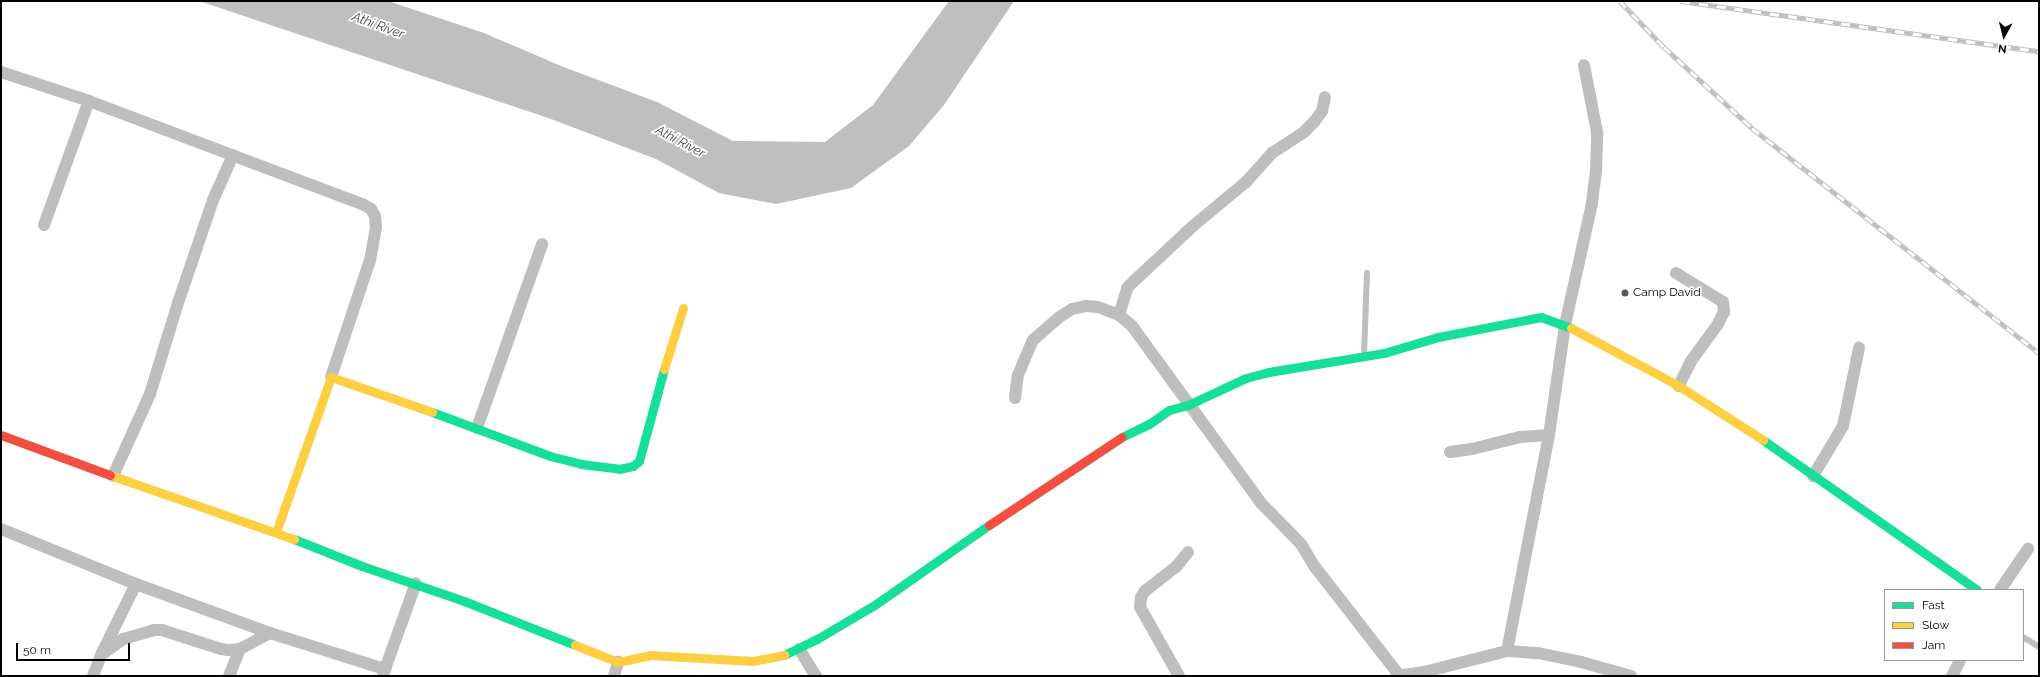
<!DOCTYPE html>
<html>
<head>
<meta charset="utf-8">
<style>
	body { margin:0 }
	#map { position:relative; width:2040px; height:677px; overflow:hidden; background:#fff; font-family:Raleway,sans-serif }
	div>[style] { position:absolute }
	[style*='--x'] { left:calc(var(--x)*1px); top:calc(var(--y)*1px); width:calc(var(--w)*1px); rotate:calc(var(--a)*1deg) }
	.water>* { inset:0; background:#bfbfbf }
	.lane>* { height:6px; margin:-3px; padding:0 3px; transform-origin:3px; border-radius:3px; background:#bebebe }
	.street>* { height:12px; margin:-6px; padding:0 6px; transform-origin:6px; border-radius:6px; background:#bebebe }
	.fast>* { height:9px; margin:-4.5px; padding:0 4.5px; transform-origin:4.5px; border-radius:4.5px; background:#16e098 }
	.slow>* { height:9px; margin:-4.5px; padding:0 4.5px; transform-origin:4.5px; border-radius:4.5px; background:#ffcf43 }
	.jam>* { height:9px; margin:-4.5px; padding:0 4.5px; transform-origin:4.5px; border-radius:4.5px; background:#f24e42 }
	.rail>* { height:4.5px; margin-top:-2.25px; transform-origin:0; background:repeating-linear-gradient(90deg,#fff 0 9px,#bebebe 0 18px); box-sizing:border-box; border-block:1px solid #bebebe }
	.dots>* { width:11px; height:11px; translate:-50% -50%; box-sizing:border-box; border:2px solid #fff; border-radius:50% }
	span { translate:-50% -50%; white-space:nowrap; text-align:center; line-height:1.15; -webkit-text-stroke:3.5px #fff; paint-order:stroke }
	.poi-label { font-size:12px; color:#000 }
	.left { translate:0 -50%; text-align:left }
	.water-label { font-size:13px; color:#444; font-style:italic }
	.frame { position:absolute; inset:0; border:2px solid #000; pointer-events:none }
	.legend { position:absolute; left:1884px; top:589px; width:140px; height:72px; box-sizing:border-box; background:#fff; border:1px solid #999; margin:0; padding:5px 7px; list-style:none; font-size:12px; color:#000 }
	.legend li { display:flex; align-items:center; gap:8px; height:20px }
	.legend b { width:20px; border:1px solid #999 }
	.north { position:absolute; left:1984px; top:16px; width:40px; height:40px; -webkit-text-stroke:3px #fff; paint-order:stroke; rotate:187deg; font-size:11px; font-weight:700; line-height:16px; text-align:center; color:#000 }
	.north::after { content:''; display:block; margin:auto; width:14px; height:18px; background:#000; clip-path:polygon(50% 0,100% 100%,50% 72%,0 100%) }
	.scale { position:absolute; left:16px; top:643px; width:114px; height:18px; box-sizing:border-box; border:2px solid #000; border-top:0; padding-left:5px; font-size:12px; line-height:14px; white-space:nowrap; color:#000; -webkit-text-stroke:3px #fff; paint-order:stroke }
</style>
</head>
<body>
<div id="map">
	<div class="water">
		<div style="clip-path:polygon(199px 1px,388px 1px,484px 33px,561px 66px,657px 102px,733px 141px,825px 142px,873px 105px,949px 1px,1014px 1px,944px 105px,909px 146px,851px 188px,776px 204px,719px 193px,656px 159px,551px 119px)"></div>
	</div>
	<div class="lane">
		<div style="--x:1364;--y:355;--w:82;--a:-87.9"></div>
		<div style="--x:2023;--y:637;--w:19;--a:32"></div>
	</div>
	<div class="street">
		<div style="--x:1;--y:72;--w:93;--a:18.2"></div>
		<div style="--x:89;--y:101;--w:292;--a:20.7"></div>
		<div style="--x:362;--y:204;--w:10;--a:29"></div>
		<div style="--x:371;--y:209;--w:8;--a:60"></div>
		<div style="--x:375;--y:216;--w:11;--a:85"></div>
		<div style="--x:376;--y:227;--w:34;--a:100"></div>
		<div style="--x:370;--y:260;--w:123;--a:108.4"></div>
		<div style="--x:44;--y:225;--w:132;--a:-70.1"></div>
		<div style="--x:1676;--y:273;--w:55;--a:31.7"></div>
		<div style="--x:1723;--y:302;--w:10;--a:84"></div>
		<div style="--x:1724;--y:312;--w:13;--a:117"></div>
		<div style="--x:1718;--y:324;--w:46;--a:126.1"></div>
		<div style="--x:1691;--y:361;--w:28;--a:116"></div>
		<div style="--x:1119;--y:315;--w:28;--a:-73"></div>
		<div style="--x:1127;--y:288;--w:10;--a:-45"></div>
		<div style="--x:1134;--y:281;--w:81;--a:-43"></div>
		<div style="--x:1193;--y:226;--w:69;--a:-39.7"></div>
		<div style="--x:1246;--y:182;--w:39;--a:-48"></div>
		<div style="--x:1272;--y:153;--w:38;--a:-33"></div>
		<div style="--x:1304;--y:132;--w:14;--a:-45"></div>
		<div style="--x:1314;--y:122;--w:14;--a:-54"></div>
		<div style="--x:1322;--y:111;--w:14;--a:-78"></div>
		<div style="--x:1015;--y:398;--w:23;--a:-83"></div>
		<div style="--x:1018;--y:375;--w:38;--a:-67"></div>
		<div style="--x:1033;--y:340;--w:33;--a:-41"></div>
		<div style="--x:1058;--y:318;--w:17;--a:-33"></div>
		<div style="--x:1072;--y:309;--w:14;--a:-12"></div>
		<div style="--x:1086;--y:306;--w:12;--a:5"></div>
		<div style="--x:1098;--y:307;--w:22;--a:21"></div>
		<div style="--x:1119;--y:315;--w:17;--a:40"></div>
		<div style="--x:1132;--y:326;--w:219;--a:53.9"></div>
		<div style="--x:1261;--y:503;--w:57;--a:45.7"></div>
		<div style="--x:1301;--y:544;--w:27;--a:59"></div>
		<div style="--x:1315;--y:567;--w:137;--a:52.1"></div>
		<div style="--x:477;--y:428;--w:195;--a:-70.5"></div>
		<div style="--x:1450;--y:452;--w:22;--a:-8"></div>
		<div style="--x:1472;--y:449;--w:49;--a:-14"></div>
		<div style="--x:1520;--y:437;--w:29;--a:-4"></div>
		<div style="--x:113;--y:476;--w:90;--a:-65.7"></div>
		<div style="--x:150;--y:394;--w:98;--a:-72.9"></div>
		<div style="--x:179;--y:300;--w:106;--a:-71.2"></div>
		<div style="--x:213;--y:200;--w:49;--a:-66"></div>
		<div style="--x:1813;--y:476;--w:58;--a:-59"></div>
		<div style="--x:1843;--y:426;--w:80;--a:-78.4"></div>
		<div style="--x:1;--y:529;--w:146;--a:22.2"></div>
		<div style="--x:2000;--y:590;--w:50;--a:-55.7"></div>
		<div style="--x:799;--y:649;--w:32;--a:58"></div>
		<div style="--x:1507;--y:651;--w:220;--a:-79"></div>
		<div style="--x:1549;--y:435;--w:111;--a:-81.7"></div>
		<div style="--x:1565;--y:325;--w:125;--a:-77.5"></div>
		<div style="--x:1592;--y:203;--w:33;--a:-83"></div>
		<div style="--x:1596;--y:170;--w:38;--a:-88"></div>
		<div style="--x:1597;--y:132;--w:68;--a:-101"></div>
		<div style="--x:104;--y:653;--w:24;--a:-36"></div>
		<div style="--x:123;--y:639;--w:32;--a:-16"></div>
		<div style="--x:154;--y:630;--w:8;--a:0"></div>
		<div style="--x:162;--y:630;--w:62;--a:17.9"></div>
		<div style="--x:221;--y:649;--w:7;--a:8"></div>
		<div style="--x:228;--y:650;--w:12;--a:-5"></div>
		<div style="--x:240;--y:649;--w:34;--a:-28"></div>
		<div style="--x:385;--y:669;--w:91;--a:-70.2"></div>
		<div style="--x:93;--y:676;--w:22;--a:-69"></div>
		<div style="--x:101;--y:655;--w:79;--a:-63.8"></div>
		<div style="--x:136;--y:584;--w:143;--a:20.1"></div>
		<div style="--x:270;--y:633;--w:121;--a:17.4"></div>
		<div style="--x:385;--y:669;--w:7;--a:106"></div>
		<div style="--x:229;--y:676;--w:29;--a:-68"></div>
		<div style="--x:614;--y:676;--w:15;--a:-74"></div>
		<div style="--x:1179;--y:676;--w:79;--a:-119.5"></div>
		<div style="--x:1140;--y:607;--w:10;--a:-84"></div>
		<div style="--x:1141;--y:597;--w:7;--a:-56"></div>
		<div style="--x:1145;--y:591;--w:39;--a:-38"></div>
		<div style="--x:1176;--y:567;--w:19;--a:-51"></div>
		<div style="--x:1396;--y:676;--w:28;--a:-8"></div>
		<div style="--x:1424;--y:672;--w:86;--a:-14.2"></div>
		<div style="--x:1507;--y:651;--w:31;--a:4"></div>
		<div style="--x:1538;--y:653;--w:44;--a:11.8"></div>
		<div style="--x:1581;--y:662;--w:52;--a:15.6"></div>
		<div style="--x:1952;--y:676;--w:18;--a:-63"></div>
	</div>
	<div class="fast">
		<div style="--x:432;--y:412;--w:126;--a:20.4"></div>
		<div style="--x:550;--y:456;--w:32;--a:14"></div>
		<div style="--x:581;--y:464;--w:38;--a:7"></div>
		<div style="--x:619;--y:469;--w:14;--a:-12"></div>
		<div style="--x:633;--y:466;--w:8;--a:-40"></div>
		<div style="--x:639;--y:461;--w:95;--a:-74.8"></div>
		<div style="--x:1122;--y:437;--w:30;--a:-26"></div>
		<div style="--x:1149;--y:424;--w:24;--a:-35"></div>
		<div style="--x:1169;--y:410;--w:20;--a:-15"></div>
		<div style="--x:1188;--y:405;--w:64;--a:-25"></div>
		<div style="--x:1246;--y:378;--w:24;--a:-15"></div>
		<div style="--x:1269;--y:372;--w:117;--a:-9.4"></div>
		<div style="--x:1384;--y:353;--w:56;--a:-16.5"></div>
		<div style="--x:1438;--y:337;--w:105;--a:-11"></div>
		<div style="--x:1541;--y:317;--w:32;--a:20"></div>
		<div style="--x:1763;--y:440;--w:261;--a:35"></div>
		<div style="--x:294;--y:539;--w:73;--a:21.7"></div>
		<div style="--x:362;--y:566;--w:108;--a:18.9"></div>
		<div style="--x:464;--y:601;--w:119;--a:21.6"></div>
		<div style="--x:784;--y:655;--w:37;--a:-26"></div>
		<div style="--x:817;--y:639;--w:69;--a:-30.7"></div>
		<div style="--x:876;--y:604;--w:138;--a:-35"></div>
	</div>
	<div class="slow">
		<div style="--x:1571;--y:328;--w:123;--a:28.2"></div>
		<div style="--x:1679;--y:386;--w:100;--a:32.7"></div>
		<div style="--x:664;--y:369;--w:64;--a:-72.7"></div>
		<div style="--x:110;--y:475;--w:195;--a:19.2"></div>
		<div style="--x:276;--y:532;--w:164;--a:-70.5"></div>
		<div style="--x:331;--y:377;--w:107;--a:19.1"></div>
		<div style="--x:575;--y:645;--w:46;--a:21.6"></div>
		<div style="--x:618;--y:662;--w:33;--a:-12"></div>
		<div style="--x:650;--y:655;--w:103;--a:3.3"></div>
		<div style="--x:753;--y:661;--w:32;--a:-11"></div>
	</div>
	<div class="jam">
		<div style="--x:1;--y:435;--w:116;--a:20.2"></div>
		<div style="--x:989;--y:525;--w:159;--a:-33.5"></div>
	</div>
	<div class="rail">
		<div style="--x:1620;--y:1;--w:64;--a:46.3"></div>
		<div style="--x:1664;--y:47;--w:120;--a:42.6"></div>
		<div style="--x:1752;--y:128;--w:365;--a:38.1"></div>
		<div style="--x:1681;--y:1;--w:361;--a:8"></div>
	</div>
	<div class="dots">
		<div style="left:1625px;top:293px;background:#595959"></div>
	</div>
	<div class="poi-label">
		<span class="left" style="left:1633px;top:293px">Camp David</span>
	</div>
	<div class="water-label">
		<span style="left:378px;top:26px;rotate:20deg">Athi River</span>
		<span style="left:680px;top:142px;rotate:28deg">Athi River</span>
	</div>
	<div class="frame"></div>
	<ul class="legend">
	<li><b style="height:5px;background:#16e098"></b>Fast</li>
	<li><b style="height:5px;background:#ffcf43"></b>Slow</li>
	<li><b style="height:5px;background:#f24e42"></b>Jam</li>
	</ul>
	<div class="north">N</div>
	<div class="scale">50 m</div>
</div>
</body>
</html>
